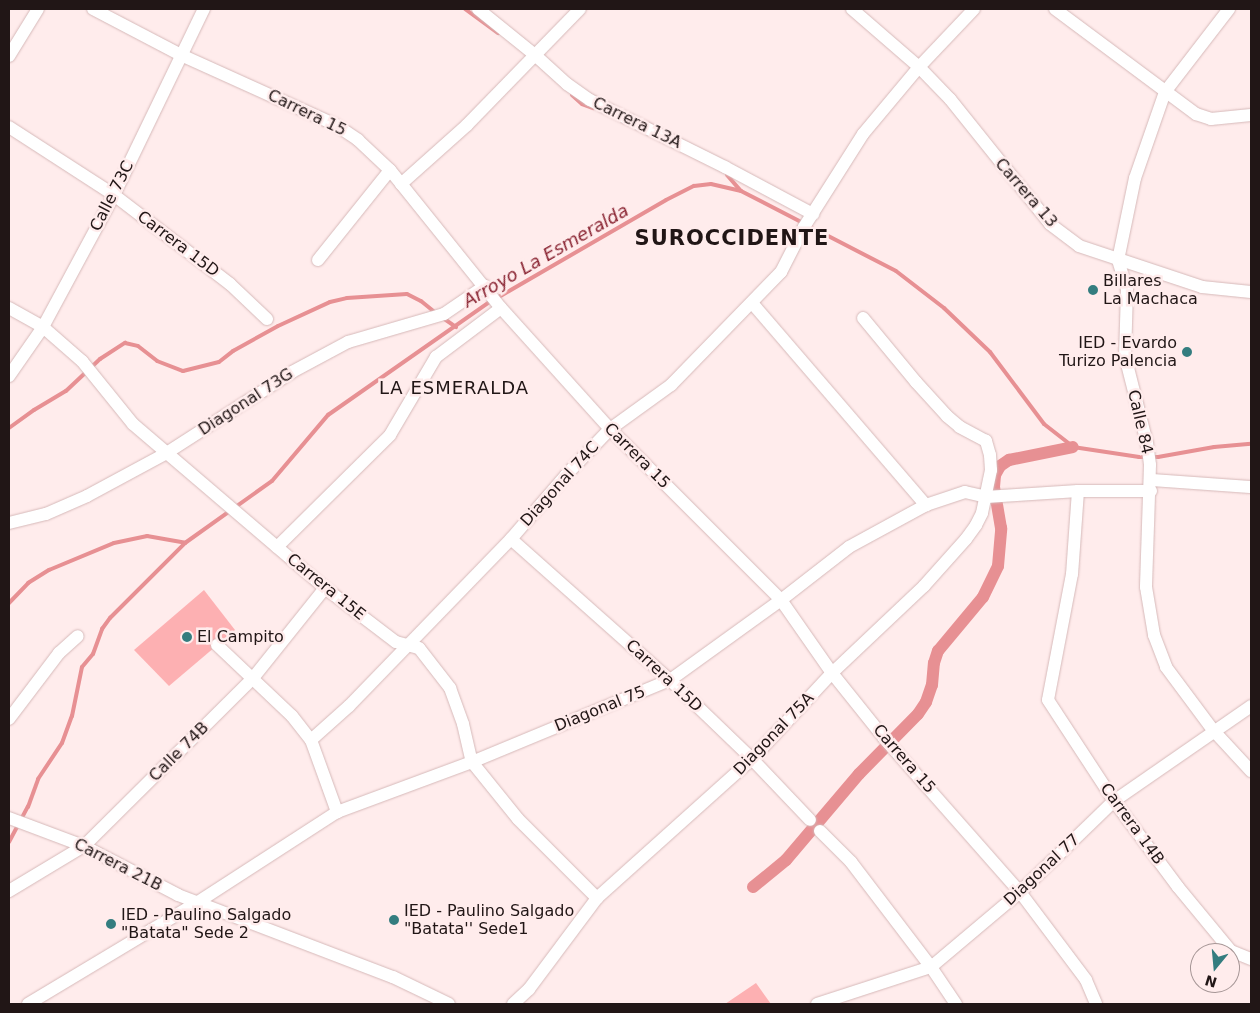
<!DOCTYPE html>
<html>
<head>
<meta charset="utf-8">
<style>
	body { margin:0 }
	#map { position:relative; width:1260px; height:1013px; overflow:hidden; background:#ffecec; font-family:"DejaVu Sans",sans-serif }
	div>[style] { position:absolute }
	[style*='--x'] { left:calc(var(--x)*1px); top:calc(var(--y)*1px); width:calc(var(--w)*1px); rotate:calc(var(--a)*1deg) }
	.green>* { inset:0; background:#fdb0b2 }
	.stream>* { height:4px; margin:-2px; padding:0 2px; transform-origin:2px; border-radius:2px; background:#e79093 }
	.canal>* { height:12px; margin:-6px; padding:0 6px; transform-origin:6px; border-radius:6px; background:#e79093 }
	.roads { filter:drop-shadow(0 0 1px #d6b9b9) drop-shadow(0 0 1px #d6b9b9) }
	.minor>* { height:12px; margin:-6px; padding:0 6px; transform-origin:6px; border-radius:6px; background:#fff }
	.dots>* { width:14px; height:14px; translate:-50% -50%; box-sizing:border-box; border:2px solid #ffecec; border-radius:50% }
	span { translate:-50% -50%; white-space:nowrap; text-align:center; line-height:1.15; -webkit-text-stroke:5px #ffecec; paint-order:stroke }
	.street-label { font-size:16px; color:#211616 }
	.poi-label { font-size:16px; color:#211616 }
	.left { translate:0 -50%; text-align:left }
	.right { translate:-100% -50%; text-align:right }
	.water-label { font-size:18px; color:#892331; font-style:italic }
	.neighbourhood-label { font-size:18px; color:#211616; letter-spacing:1px }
	.district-label { font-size:21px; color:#211616; font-weight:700; letter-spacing:1px }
	.frame { position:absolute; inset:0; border:10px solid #211616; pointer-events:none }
	.north { position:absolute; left:1190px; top:943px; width:50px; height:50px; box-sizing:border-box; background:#ffecec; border:1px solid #a69696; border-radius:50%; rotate:197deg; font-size:14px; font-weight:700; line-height:20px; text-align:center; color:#211616 }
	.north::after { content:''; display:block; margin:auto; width:18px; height:22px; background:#347d7f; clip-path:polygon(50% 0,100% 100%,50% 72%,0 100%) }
</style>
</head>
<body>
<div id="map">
	<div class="green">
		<div style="clip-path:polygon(204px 590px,235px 630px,169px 686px,134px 650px)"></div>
		<div style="clip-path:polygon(756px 983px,771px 1004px,725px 1004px)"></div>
	</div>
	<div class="stream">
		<div style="--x:465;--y:9;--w:41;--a:36"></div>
		<div style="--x:572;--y:95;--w:13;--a:42"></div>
		<div style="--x:582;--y:104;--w:12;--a:20"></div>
		<div style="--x:727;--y:175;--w:20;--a:49"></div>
		<div style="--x:497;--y:298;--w:195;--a:-30.1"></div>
		<div style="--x:666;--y:200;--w:31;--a:-27"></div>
		<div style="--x:694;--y:186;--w:17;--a:-7"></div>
		<div style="--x:711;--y:184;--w:31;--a:13"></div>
		<div style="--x:741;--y:191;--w:174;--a:27.3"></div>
		<div style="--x:896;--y:271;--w:61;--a:37.6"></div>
		<div style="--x:944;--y:308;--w:64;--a:43.7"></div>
		<div style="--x:990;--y:352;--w:90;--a:53.1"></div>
		<div style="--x:1044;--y:424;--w:37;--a:38"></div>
		<div style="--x:1073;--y:447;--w:67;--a:8.6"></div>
		<div style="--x:1139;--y:457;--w:19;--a:0"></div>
		<div style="--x:1158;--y:457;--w:57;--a:-10.1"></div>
		<div style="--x:1214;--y:447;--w:37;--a:-5"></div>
		<div style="--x:443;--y:318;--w:16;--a:35"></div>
		<div style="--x:9;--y:428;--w:31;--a:-36"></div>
		<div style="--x:34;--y:410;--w:37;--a:-31"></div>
		<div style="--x:66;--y:391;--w:47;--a:-43.3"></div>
		<div style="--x:100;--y:359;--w:30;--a:-33"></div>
		<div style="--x:125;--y:343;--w:13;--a:13"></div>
		<div style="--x:138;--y:346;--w:24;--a:38"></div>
		<div style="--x:157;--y:361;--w:28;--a:21"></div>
		<div style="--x:183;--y:371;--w:37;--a:-14"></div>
		<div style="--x:219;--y:362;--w:18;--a:-38"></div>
		<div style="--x:233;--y:351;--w:51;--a:-29.1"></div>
		<div style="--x:278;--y:326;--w:57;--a:-24.8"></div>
		<div style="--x:330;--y:302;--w:17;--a:-13"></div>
		<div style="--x:347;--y:298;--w:60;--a:-3.8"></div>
		<div style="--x:407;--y:294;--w:16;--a:27"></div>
		<div style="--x:421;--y:301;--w:21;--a:39"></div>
		<div style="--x:9;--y:603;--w:28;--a:-46"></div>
		<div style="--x:28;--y:583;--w:25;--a:-32"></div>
		<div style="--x:49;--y:570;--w:70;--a:-22.6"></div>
		<div style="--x:114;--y:543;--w:34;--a:-12"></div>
		<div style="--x:147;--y:536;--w:39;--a:10"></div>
		<div style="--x:9;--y:842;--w:40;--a:-62"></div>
		<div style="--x:28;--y:807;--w:30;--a:-70"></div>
		<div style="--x:38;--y:779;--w:43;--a:-56.3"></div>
		<div style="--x:62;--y:743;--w:29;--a:-70"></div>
		<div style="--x:72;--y:716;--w:50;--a:-78.5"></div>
		<div style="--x:82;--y:667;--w:17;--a:-50"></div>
		<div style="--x:93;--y:654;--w:27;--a:-70"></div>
		<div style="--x:102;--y:629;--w:14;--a:-54"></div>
		<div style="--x:110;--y:618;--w:106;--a:-45"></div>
		<div style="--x:185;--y:543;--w:107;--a:-35.5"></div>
		<div style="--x:272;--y:481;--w:87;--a:-49.7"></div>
		<div style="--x:328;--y:415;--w:199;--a:-35"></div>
	</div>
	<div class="canal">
		<div style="--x:753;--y:887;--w:43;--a:-39.3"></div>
		<div style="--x:786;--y:860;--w:113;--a:-49.7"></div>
		<div style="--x:859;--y:774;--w:84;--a:-45.5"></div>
		<div style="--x:918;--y:714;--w:14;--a:-56"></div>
		<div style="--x:926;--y:702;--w:18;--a:-71"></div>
		<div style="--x:932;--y:685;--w:22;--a:-85"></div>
		<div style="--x:934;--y:663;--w:13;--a:-72"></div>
		<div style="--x:938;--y:651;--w:70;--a:-50.2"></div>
		<div style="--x:983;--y:597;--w:34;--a:-64"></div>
		<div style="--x:998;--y:566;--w:38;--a:-85"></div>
		<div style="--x:1001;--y:528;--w:42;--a:-99.7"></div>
		<div style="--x:994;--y:487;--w:12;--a:-85"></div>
		<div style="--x:995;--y:475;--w:10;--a:-61"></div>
		<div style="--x:1000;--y:466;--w:11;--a:-34"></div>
		<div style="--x:1009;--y:460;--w:65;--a:-11.5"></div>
	</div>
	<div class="roads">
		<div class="minor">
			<div style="--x:93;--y:9;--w:99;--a:27.6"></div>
			<div style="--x:181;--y:55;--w:170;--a:24.3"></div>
			<div style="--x:336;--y:125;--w:27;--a:34"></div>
			<div style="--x:358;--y:140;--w:44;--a:43.2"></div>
			<div style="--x:390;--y:170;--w:177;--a:51.2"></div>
			<div style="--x:501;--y:308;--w:163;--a:48"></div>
			<div style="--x:610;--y:429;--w:242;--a:45"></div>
			<div style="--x:781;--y:600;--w:89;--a:55.1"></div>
			<div style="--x:832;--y:673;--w:83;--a:51.3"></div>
			<div style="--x:884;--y:738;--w:205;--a:48.6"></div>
			<div style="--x:1020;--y:892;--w:110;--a:53.1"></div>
			<div style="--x:1086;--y:980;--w:26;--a:67"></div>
			<div style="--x:478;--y:9;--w:73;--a:38.9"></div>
			<div style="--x:535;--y:55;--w:43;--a:42.2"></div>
			<div style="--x:567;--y:84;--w:28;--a:35"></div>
			<div style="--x:590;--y:100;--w:151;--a:26.4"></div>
			<div style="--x:725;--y:167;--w:100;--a:28.1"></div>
			<div style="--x:852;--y:9;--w:89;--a:40.9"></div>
			<div style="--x:919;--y:67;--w:45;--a:45.9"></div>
			<div style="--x:950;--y:99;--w:160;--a:51.3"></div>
			<div style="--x:1050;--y:224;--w:36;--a:37"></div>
			<div style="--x:1079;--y:246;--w:130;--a:18.4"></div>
			<div style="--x:1202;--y:287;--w:49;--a:5.8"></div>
			<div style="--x:1055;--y:9;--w:176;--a:36.7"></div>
			<div style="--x:1196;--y:114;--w:16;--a:18"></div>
			<div style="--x:1211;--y:119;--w:40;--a:-5.7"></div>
			<div style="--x:1229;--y:9;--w:105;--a:127.6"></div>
			<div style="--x:1165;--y:92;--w:91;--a:109.2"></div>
			<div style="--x:1135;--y:178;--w:84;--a:101.7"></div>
			<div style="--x:1118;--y:260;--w:31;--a:73"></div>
			<div style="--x:1127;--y:290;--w:66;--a:91.7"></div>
			<div style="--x:1125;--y:356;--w:90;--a:75.8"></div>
			<div style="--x:1147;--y:443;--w:22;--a:82"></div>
			<div style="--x:1150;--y:465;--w:122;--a:91.9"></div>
			<div style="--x:1146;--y:587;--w:49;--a:80.5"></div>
			<div style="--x:1154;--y:635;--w:34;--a:69"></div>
			<div style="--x:1166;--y:667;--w:79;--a:53.3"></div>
			<div style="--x:1213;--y:730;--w:56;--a:47.2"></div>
			<div style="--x:9;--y:56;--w:55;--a:-58.3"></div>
			<div style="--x:9;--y:127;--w:125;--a:32.9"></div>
			<div style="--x:114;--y:195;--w:146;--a:37.5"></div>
			<div style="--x:230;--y:284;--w:51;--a:43.4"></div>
			<div style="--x:401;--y:184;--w:89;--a:-41.8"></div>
			<div style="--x:467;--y:125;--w:162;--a:-45.8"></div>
			<div style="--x:318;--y:260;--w:115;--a:-51.3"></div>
			<div style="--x:752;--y:303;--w:267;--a:49.3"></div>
			<div style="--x:9;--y:308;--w:39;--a:29"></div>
			<div style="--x:43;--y:327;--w:52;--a:41.1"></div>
			<div style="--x:82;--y:361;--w:81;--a:51"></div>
			<div style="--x:133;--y:424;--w:253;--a:40.5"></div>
			<div style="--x:325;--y:588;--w:89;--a:37.3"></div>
			<div style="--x:396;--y:642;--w:24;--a:15"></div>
			<div style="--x:419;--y:648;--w:51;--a:52.2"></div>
			<div style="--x:450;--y:688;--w:38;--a:70"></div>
			<div style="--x:463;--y:724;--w:39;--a:77"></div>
			<div style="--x:472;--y:762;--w:73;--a:51.1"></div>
			<div style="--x:518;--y:819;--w:112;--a:45"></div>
			<div style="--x:9;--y:376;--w:60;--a:-55.2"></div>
			<div style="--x:43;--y:327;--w:150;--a:-61.7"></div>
			<div style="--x:114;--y:195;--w:207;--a:-64.2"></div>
			<div style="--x:1151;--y:480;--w:100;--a:4"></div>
			<div style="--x:1078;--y:491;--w:83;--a:94.1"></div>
			<div style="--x:1072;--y:574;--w:128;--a:100.8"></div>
			<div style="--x:1048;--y:700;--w:121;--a:56.8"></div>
			<div style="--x:1114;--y:801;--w:107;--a:53.3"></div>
			<div style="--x:1178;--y:887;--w:83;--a:50.4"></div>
			<div style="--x:1231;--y:951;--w:22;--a:22"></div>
			<div style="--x:9;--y:523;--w:38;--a:-14"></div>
			<div style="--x:46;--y:514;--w:45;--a:-23.7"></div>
			<div style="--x:87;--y:496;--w:89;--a:-28.3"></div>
			<div style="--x:165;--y:454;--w:151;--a:-32.8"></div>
			<div style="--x:292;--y:372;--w:64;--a:-28.2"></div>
			<div style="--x:348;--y:342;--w:100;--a:-16.3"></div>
			<div style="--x:444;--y:314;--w:50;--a:-34.3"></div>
			<div style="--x:511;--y:539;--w:213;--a:41.6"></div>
			<div style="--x:670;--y:680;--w:114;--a:43.9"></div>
			<div style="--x:752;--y:759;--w:84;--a:46.4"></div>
			<div style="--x:277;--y:547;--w:159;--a:-44.7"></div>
			<div style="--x:390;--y:435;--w:91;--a:-59.5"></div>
			<div style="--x:436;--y:357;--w:81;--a:-37"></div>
			<div style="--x:217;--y:645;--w:103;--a:43.4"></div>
			<div style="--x:292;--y:716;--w:31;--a:52"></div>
			<div style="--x:311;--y:740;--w:77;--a:70.1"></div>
			<div style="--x:9;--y:719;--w:83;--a:-52.9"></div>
			<div style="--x:59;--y:653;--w:25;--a:-42"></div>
			<div style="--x:311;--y:740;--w:51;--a:-41.8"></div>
			<div style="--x:349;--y:706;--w:233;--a:-45.9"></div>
			<div style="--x:511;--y:539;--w:84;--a:-49.3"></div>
			<div style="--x:566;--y:475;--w:64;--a:-46.3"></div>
			<div style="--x:610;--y:429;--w:75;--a:-35.8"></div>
			<div style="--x:671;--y:385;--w:158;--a:-45.8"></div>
			<div style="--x:781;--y:272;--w:51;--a:-62.9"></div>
			<div style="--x:804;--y:227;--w:110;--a:-57.6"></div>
			<div style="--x:863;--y:134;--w:87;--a:-50.1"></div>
			<div style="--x:919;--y:67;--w:80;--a:-46.5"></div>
			<div style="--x:9;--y:818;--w:80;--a:20.5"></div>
			<div style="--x:84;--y:846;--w:106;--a:27.5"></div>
			<div style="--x:178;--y:895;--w:230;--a:20.9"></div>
			<div style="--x:393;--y:977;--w:62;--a:25.7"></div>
			<div style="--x:820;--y:831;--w:44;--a:45"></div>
			<div style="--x:851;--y:862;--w:132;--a:52.7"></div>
			<div style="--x:931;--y:967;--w:45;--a:56"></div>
			<div style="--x:9;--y:891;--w:87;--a:-31"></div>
			<div style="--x:84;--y:846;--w:238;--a:-44.8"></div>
			<div style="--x:253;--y:678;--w:115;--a:-51.3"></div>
			<div style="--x:28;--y:1004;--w:198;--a:-31"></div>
			<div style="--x:198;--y:902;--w:166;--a:-32.9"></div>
			<div style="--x:337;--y:812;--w:144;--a:-20.3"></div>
			<div style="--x:472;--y:762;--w:214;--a:-22.5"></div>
			<div style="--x:670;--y:680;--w:137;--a:-35.8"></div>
			<div style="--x:781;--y:600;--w:86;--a:-37.9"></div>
			<div style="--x:849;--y:547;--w:88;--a:-28.6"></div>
			<div style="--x:926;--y:505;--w:41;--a:-18.4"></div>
			<div style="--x:965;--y:492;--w:22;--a:13"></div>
			<div style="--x:986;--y:497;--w:92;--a:-3.7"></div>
			<div style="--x:1078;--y:491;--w:73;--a:0"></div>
			<div style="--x:513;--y:1004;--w:22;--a:-43"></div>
			<div style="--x:529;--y:989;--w:114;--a:-53.2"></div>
			<div style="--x:597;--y:898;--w:208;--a:-41.9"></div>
			<div style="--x:752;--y:759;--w:117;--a:-47.1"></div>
			<div style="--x:832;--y:673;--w:127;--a:-43.4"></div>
			<div style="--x:924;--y:586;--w:63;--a:-48.2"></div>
			<div style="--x:966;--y:539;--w:17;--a:-54"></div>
			<div style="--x:976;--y:525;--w:13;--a:-63"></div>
			<div style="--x:982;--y:513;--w:44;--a:-78.2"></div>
			<div style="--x:991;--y:470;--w:15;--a:-94"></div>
			<div style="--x:990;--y:455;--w:15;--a:-106"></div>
			<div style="--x:986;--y:441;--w:30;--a:-152"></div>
			<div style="--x:960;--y:427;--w:17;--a:-140"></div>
			<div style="--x:947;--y:416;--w:46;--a:-132.4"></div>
			<div style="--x:916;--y:382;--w:83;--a:-129.6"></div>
			<div style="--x:817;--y:1004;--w:120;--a:-18"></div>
			<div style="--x:931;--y:967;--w:116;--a:-40.1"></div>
			<div style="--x:1020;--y:892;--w:131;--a:-44.1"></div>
			<div style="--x:1114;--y:801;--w:167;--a:-34.7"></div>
		</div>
	</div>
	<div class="dots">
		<div style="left:1093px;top:290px;background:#347d7f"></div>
		<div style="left:1187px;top:352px;background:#347d7f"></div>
		<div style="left:187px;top:637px;background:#347d7f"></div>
		<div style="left:394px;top:920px;background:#347d7f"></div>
		<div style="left:111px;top:924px;background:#347d7f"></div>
	</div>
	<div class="street-label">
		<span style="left:307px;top:113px;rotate:26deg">Carrera 15</span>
		<span style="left:637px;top:123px;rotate:26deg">Carrera 13A</span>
		<span style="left:1026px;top:193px;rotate:49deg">Carrera 13</span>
		<span style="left:112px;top:196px;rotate:-63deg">Calle 73C</span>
		<span style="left:178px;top:244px;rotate:37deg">Carrera 15D</span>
		<span style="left:246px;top:402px;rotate:-33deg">Diagonal 73G</span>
		<span style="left:1140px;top:422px;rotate:77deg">Calle 84</span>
		<span style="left:637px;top:456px;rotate:45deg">Carrera 15</span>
		<span style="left:560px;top:484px;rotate:-48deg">Diagonal 74C</span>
		<span style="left:326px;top:587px;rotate:39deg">Carrera 15E</span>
		<span style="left:664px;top:676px;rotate:43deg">Carrera 15D</span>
		<span style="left:600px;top:709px;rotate:-22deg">Diagonal 75</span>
		<span style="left:774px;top:734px;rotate:-46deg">Diagonal 75A</span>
		<span style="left:179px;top:752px;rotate:-45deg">Calle 74B</span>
		<span style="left:904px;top:759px;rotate:49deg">Carrera 15</span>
		<span style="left:1132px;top:824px;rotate:54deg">Carrera 14B</span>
		<span style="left:118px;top:865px;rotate:27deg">Carrera 21B</span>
		<span style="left:1042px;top:870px;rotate:-43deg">Diagonal 77</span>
	</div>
	<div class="poi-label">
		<span class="left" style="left:1103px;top:290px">Billares<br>La Machaca</span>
		<span class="right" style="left:1177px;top:352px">IED - Evardo<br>Turizo Palencia</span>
		<span class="left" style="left:197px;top:637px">El Campito</span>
		<span class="left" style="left:404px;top:920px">IED - Paulino Salgado<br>"Batata'' Sede1</span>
		<span class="left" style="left:121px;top:924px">IED - Paulino Salgado<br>"Batata" Sede 2</span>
	</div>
	<div class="water-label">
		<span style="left:546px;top:256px;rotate:-30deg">Arroyo La Esmeralda</span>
	</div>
	<div class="neighbourhood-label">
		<span style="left:454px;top:388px">LA ESMERALDA</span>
	</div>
	<div class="district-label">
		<span style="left:732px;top:238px">SUROCCIDENTE</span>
	</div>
	<div class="frame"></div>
	<div class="north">N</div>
</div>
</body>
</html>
